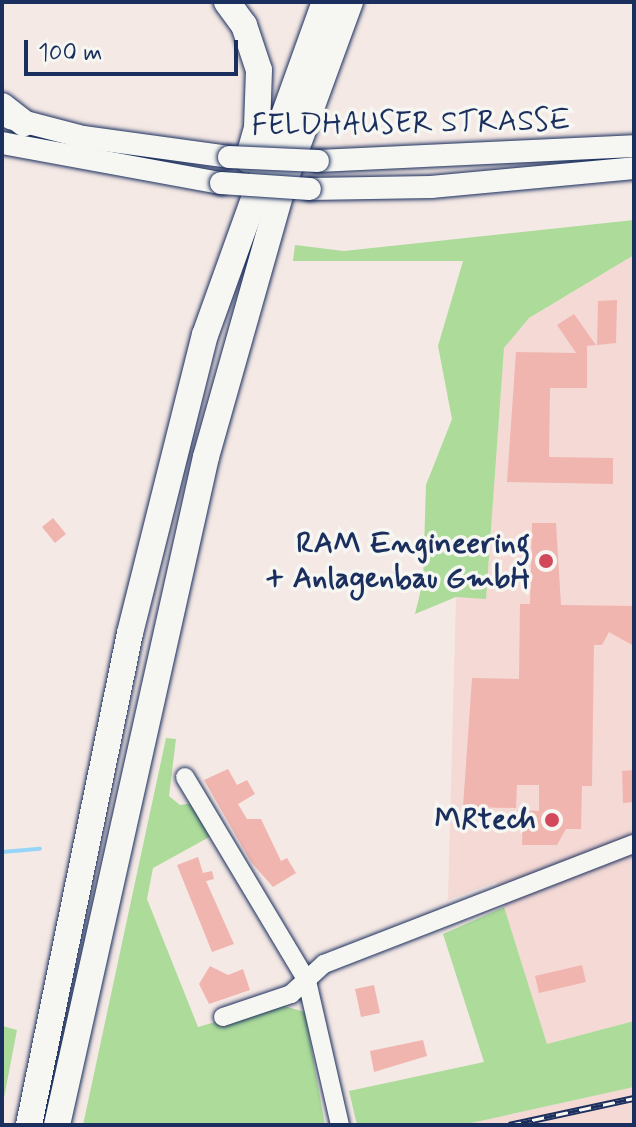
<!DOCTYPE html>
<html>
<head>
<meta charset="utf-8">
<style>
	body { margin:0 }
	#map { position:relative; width:636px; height:1127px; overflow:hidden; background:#f5e9e5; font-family:Mynerve,sans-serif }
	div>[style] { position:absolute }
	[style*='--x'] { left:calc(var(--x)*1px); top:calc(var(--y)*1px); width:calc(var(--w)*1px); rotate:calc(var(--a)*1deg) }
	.built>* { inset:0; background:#f4d9d5 }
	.green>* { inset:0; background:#acdb9a }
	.stream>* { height:4px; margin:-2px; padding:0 2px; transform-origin:2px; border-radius:2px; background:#97d5f8 }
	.building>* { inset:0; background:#f1b5b0 }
	.roads { filter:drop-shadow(0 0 2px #1b2f5e) drop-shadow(0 0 2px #1b2f5e) }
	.minor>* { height:18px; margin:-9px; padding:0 9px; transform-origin:9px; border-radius:9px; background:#f6f6f2 }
	.major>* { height:22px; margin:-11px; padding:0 11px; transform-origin:11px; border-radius:11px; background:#f6f6f2 }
	.highway>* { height:26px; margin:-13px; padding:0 13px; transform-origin:13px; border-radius:13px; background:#f6f6f2 }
	.rail>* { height:7px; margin-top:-3.5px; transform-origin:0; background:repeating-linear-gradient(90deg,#f6f6f2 0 12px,#1b2f5e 0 24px); box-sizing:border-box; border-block:2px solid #1b2f5e }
	.bridges { filter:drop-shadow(0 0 2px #1b2f5e) drop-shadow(0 0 2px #1b2f5e) }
	.major-bridge>* { height:22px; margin:-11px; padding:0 11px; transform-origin:11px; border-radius:11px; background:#f6f6f2 }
	.dots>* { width:22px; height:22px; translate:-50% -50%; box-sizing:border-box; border:4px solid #f6f6f2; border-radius:50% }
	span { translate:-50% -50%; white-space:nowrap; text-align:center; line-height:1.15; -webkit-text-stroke:7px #f6f6f2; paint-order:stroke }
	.street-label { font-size:30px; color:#1b2f5e }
	.poi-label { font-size:30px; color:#1b2f5e; font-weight:700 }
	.right { translate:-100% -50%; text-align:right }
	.frame { position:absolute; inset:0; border:4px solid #1b2f5e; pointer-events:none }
	.scale { position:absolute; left:24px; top:40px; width:214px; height:36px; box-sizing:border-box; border:4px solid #1b2f5e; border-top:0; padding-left:10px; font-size:24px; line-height:28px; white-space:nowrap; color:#1b2f5e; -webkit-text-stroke:6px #f6f6f2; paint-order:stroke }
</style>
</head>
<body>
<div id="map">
	<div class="built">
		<div style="clip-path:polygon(634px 255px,634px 1021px,547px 1044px,496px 882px,448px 900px,456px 597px,486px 598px,504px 348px,529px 318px)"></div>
		<div style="clip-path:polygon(634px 1087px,634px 1125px,462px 1125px)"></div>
	</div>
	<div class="green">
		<div style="clip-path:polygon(634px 220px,634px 255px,529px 318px,504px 348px,486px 599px,456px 597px,415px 614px,423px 581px,426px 485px,452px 419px,438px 346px,463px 261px,293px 261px,295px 245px,344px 251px)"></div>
		<div style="clip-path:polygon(166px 738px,176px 739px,169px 796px,180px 805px,195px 803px,213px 835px,153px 868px,147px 899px,198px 1027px,277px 1004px,305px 1012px,325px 1125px,83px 1125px)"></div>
		<div style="clip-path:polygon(504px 907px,547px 1044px,634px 1021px,634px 1087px,462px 1125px,357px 1125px,349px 1091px,484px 1062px,443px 934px)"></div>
		<div style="clip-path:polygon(2px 1026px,17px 1030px,2px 1108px)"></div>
	</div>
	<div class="stream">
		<div style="--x:2;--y:852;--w:38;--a:-5"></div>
	</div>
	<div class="building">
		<div style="clip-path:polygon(617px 300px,616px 343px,597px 345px,598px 301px)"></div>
		<div style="clip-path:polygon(574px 314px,596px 345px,587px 346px,587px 388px,550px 388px,549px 457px,613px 458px,613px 484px,507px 482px,516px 352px,576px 353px,557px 325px)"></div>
		<div style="clip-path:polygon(53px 518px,66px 534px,55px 543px,42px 527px)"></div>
		<div style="clip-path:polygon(532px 523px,556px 523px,561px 605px,634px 606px,634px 646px,609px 632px,602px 645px,594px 645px,592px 786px,582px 786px,581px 829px,566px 829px,557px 845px,522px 845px,523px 810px,539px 811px,539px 785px,517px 785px,516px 808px,463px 807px,472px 678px,519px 679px,520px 604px,530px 604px)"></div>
		<div style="clip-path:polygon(228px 769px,237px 785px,247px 780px,255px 794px,238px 804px,247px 819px,261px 819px,281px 861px,287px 858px,296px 873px,273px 887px,251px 862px,204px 780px)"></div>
		<div style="clip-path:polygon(634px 770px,634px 802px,623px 803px,622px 771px)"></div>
		<div style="clip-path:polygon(198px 857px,203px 873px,212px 871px,214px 879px,206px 881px,234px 944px,212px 952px,177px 865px)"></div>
		<div style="clip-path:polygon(582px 965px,586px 982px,539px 993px,535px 976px)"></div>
		<div style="clip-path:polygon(210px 966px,228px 975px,243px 969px,250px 990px,209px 1004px,199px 984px)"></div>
		<div style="clip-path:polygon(374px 985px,380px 1013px,361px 1017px,355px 989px)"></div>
		<div style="clip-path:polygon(423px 1040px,427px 1056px,374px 1072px,370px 1051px)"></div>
	</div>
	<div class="roads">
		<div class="minor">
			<div style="--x:185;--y:777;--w:238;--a:59.1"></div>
			<div style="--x:307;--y:981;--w:148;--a:77.1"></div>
			<div style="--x:223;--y:1017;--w:72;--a:-18.7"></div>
			<div style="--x:291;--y:994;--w:45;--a:-42.3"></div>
			<div style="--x:324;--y:964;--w:332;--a:-21.2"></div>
		</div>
		<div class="major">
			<div style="--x:10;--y:118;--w:75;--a:14.6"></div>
			<div style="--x:83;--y:137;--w:147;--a:7.8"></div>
			<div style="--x:2;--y:143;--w:223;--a:10.4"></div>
			<div style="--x:318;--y:161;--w:316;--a:-2.7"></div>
			<div style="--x:310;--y:189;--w:121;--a:-0.9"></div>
			<div style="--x:431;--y:187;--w:204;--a:-5.3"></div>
		</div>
		<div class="highway">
			<div style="--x:227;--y:2;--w:29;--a:54"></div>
			<div style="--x:244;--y:25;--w:47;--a:71.6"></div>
			<div style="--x:259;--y:70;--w:58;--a:92"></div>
			<div style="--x:257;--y:128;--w:33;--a:106"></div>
			<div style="--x:2;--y:106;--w:28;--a:38"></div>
			<div style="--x:29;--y:1125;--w:502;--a:-78.4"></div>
			<div style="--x:130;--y:633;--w:307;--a:-75.9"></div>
			<div style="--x:205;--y:335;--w:354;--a:-70.2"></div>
			<div style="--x:57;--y:1125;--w:684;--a:-77.43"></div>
			<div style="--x:206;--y:457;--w:283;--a:-74.2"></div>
			<div style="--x:283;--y:185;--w:195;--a:-69.9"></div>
		</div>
	</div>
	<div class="rail">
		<div style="--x:509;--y:1125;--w:128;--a:-12.2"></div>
	</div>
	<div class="bridges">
		<div class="major-bridge">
			<div style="--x:229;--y:157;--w:89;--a:2.6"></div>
			<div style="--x:221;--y:183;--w:89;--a:3.9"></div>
		</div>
	</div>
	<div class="dots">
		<div style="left:546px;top:561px;background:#d1495b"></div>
		<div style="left:552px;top:820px;background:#d1495b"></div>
	</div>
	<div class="street-label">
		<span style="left:411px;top:124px;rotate:-1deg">FELDHAUSER STRASSE</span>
	</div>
	<div class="poi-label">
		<span class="right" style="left:530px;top:561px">RAM Engineering<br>+ Anlagenbau GmbH</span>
		<span class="right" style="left:536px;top:820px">MRtech</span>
	</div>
	<div class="frame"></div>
	<div class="scale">100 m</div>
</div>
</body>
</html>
